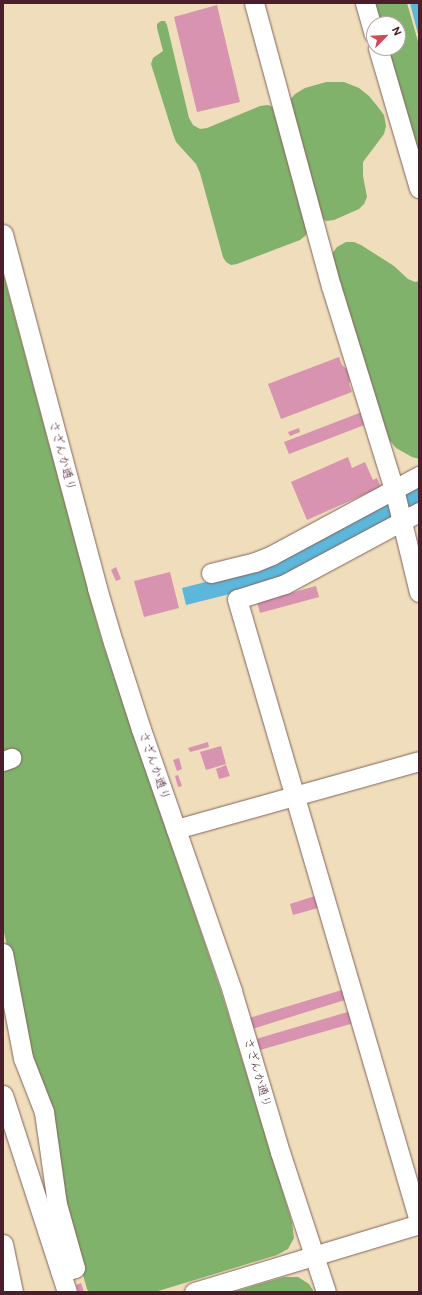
<!DOCTYPE html>
<html>
<head>
<meta charset="utf-8">
<style>
	body { margin:0 }
	#map { position:relative; width:422px; height:1295px; overflow:hidden; background:#efddbb; font-family:"Balsamiq Sans","Klee One",sans-serif }
	div>[style] { position:absolute }
	[style*='--x'] { left:calc(var(--x)*1px); top:calc(var(--y)*1px); width:calc(var(--w)*1px); rotate:calc(var(--a)*1deg) }
	.forest>* { inset:0; background:#80b26c }
	.water>* { inset:0; background:#5cb7da }
	.building>* { inset:0; background:#d793af }
	.roads { filter:drop-shadow(0 0 1px #84625d) drop-shadow(0 0 1px #84625d) }
	.minor>* { height:19px; margin:-9.5px; padding:0 9.5px; transform-origin:9.5px; border-radius:9.5px; background:#fff }
	span { translate:-50% -50%; white-space:nowrap; text-align:center; line-height:1.15; -webkit-text-stroke:4px #fff; paint-order:stroke }
	.street-label { font-size:12px; color:#4a1f2b }
	.frame { position:absolute; inset:0; border:4px solid #4a1f2b; pointer-events:none }
	.north { position:absolute; left:366px; top:16px; width:40px; height:40px; box-sizing:border-box; background:#fff; border:1px solid #b7a5aa; border-radius:50%; rotate:66deg; font-size:11px; font-weight:700; line-height:16px; text-align:center; color:#4a1f2b }
	.north::after { content:''; display:block; margin:auto; width:14px; height:18px; background:#d1495b; clip-path:polygon(50% 0,100% 100%,50% 72%,0 100%) }
</style>
</head>
<body>
<div id="map">
	<div class="forest">
		<div style="clip-path:polygon(371px 3px,407px 3px,419px 45px,419px 166px,384px 48px,398px 48px,398px 24px,377px 24px)"></div>
		<div style="clip-path:polygon(161px 21px,165px 21px,167px 25px,189px 118px,193px 125px,200px 129px,207px 128px,260px 106px,268px 105px,275px 108px,309px 230px,305px 236px,300px 240px,237px 264px,231px 265px,226px 262px,223px 257px,200px 173px,196px 164px,176px 142px,173px 134px,151px 64px,153px 58px,163px 51px,157px 28px,157px 24px)"></div>
		<div style="clip-path:polygon(326px 82px,344px 82px,359px 88px,369px 96px,378px 107px,384px 115px,386px 126px,384px 134px,363px 162px,363px 176px,367px 197px,364px 204px,359px 209px,334px 220px,326px 221px,319px 216px,289px 101px,295px 94px,305px 88px)"></div>
		<div style="clip-path:polygon(346px 242px,354px 242px,361px 245px,394px 266px,408px 279px,415px 282px,419px 281px,419px 459px,412px 457px,396px 448px,386px 436px,331px 255px,337px 247px)"></div>
		<div style="clip-path:polygon(3px 273px,101px 638px,222px 994px,292px 1222px,294px 1238px,288px 1249px,277px 1255px,155px 1292px,89px 1292px,87px 1289px,63px 1203px,3px 928px)"></div>
		<div style="clip-path:polygon(284px 1277px,298px 1277px,309px 1284px,314px 1292px,233px 1292px)"></div>
	</div>
	<div class="water">
		<div style="clip-path:polygon(410px 3px,418px 3px,419px 7px,419px 38px)"></div>
		<div style="clip-path:polygon(419px 484px,419px 505px,262px 586px,186px 605px,182px 588px,257px 569px)"></div>
	</div>
	<div class="building">
		<div style="clip-path:polygon(217px 5px,240px 102px,197px 112px,174px 17px)"></div>
		<div style="clip-path:polygon(339px 357px,342px 365px,348px 370px,350px 381px,349px 384px,352px 392px,281px 419px,268px 384px)"></div>
		<div style="clip-path:polygon(362px 412px,367px 424px,289px 454px,284px 442px)"></div>
		<div style="clip-path:polygon(299px 428px,300px 432px,290px 436px,288px 432px)"></div>
		<div style="clip-path:polygon(348px 457px,352px 468px,365px 462px,373px 480px,377px 478px,381px 487px,307px 520px,291px 482px)"></div>
		<div style="clip-path:polygon(116px 567px,121px 579px,116px 581px,111px 570px)"></div>
		<div style="clip-path:polygon(170px 572px,179px 608px,144px 617px,134px 581px)"></div>
		<div style="clip-path:polygon(316px 586px,319px 597px,260px 613px,257px 602px)"></div>
		<div style="clip-path:polygon(208px 742px,209px 747px,190px 752px,188px 748px)"></div>
		<div style="clip-path:polygon(221px 746px,226px 764px,206px 770px,200px 752px)"></div>
		<div style="clip-path:polygon(179px 758px,182px 769px,177px 771px,173px 760px)"></div>
		<div style="clip-path:polygon(226px 765px,230px 776px,219px 779px,216px 769px)"></div>
		<div style="clip-path:polygon(178px 775px,182px 786px,178px 787px,175px 776px)"></div>
		<div style="clip-path:polygon(315px 896px,318px 908px,293px 915px,290px 904px)"></div>
		<div style="clip-path:polygon(342px 990px,345px 1000px,252px 1029px,249px 1018px)"></div>
		<div style="clip-path:polygon(351px 1011px,354px 1023px,260px 1050px,256px 1039px)"></div>
		<div style="clip-path:polygon(81px 1283px,84px 1292px,78px 1292px,76px 1285px)"></div>
	</div>
	<div class="roads">
		<div class="minor">
			<div style="--x:254;--y:3;--w:293;--a:74.8"></div>
			<div style="--x:331;--y:286;--w:213;--a:72.8"></div>
			<div style="--x:394;--y:489;--w:106;--a:76.4"></div>
			<div style="--x:365;--y:3;--w:32;--a:74"></div>
			<div style="--x:378;--y:48;--w:146;--a:73.7"></div>
			<div style="--x:3;--y:234;--w:366;--a:75.1"></div>
			<div style="--x:97;--y:588;--w:56;--a:73.5"></div>
			<div style="--x:113;--y:642;--w:91;--a:72.2"></div>
			<div style="--x:141;--y:729;--w:277;--a:70.8"></div>
			<div style="--x:232;--y:991;--w:168;--a:73.4"></div>
			<div style="--x:280;--y:1152;--w:147;--a:71.8"></div>
			<div style="--x:419;--y:512;--w:152;--a:151.8"></div>
			<div style="--x:285;--y:584;--w:50;--a:162.6"></div>
			<div style="--x:237;--y:599;--w:648;--a:73.69"></div>
			<div style="--x:211;--y:573;--w:45;--a:-14"></div>
			<div style="--x:255;--y:562;--w:18;--a:-22"></div>
			<div style="--x:272;--y:555;--w:167;--a:-28.3"></div>
			<div style="--x:3;--y:761;--w:9;--a:-21"></div>
			<div style="--x:176;--y:829;--w:252;--a:-15.6"></div>
			<div style="--x:3;--y:953;--w:107;--a:79.2"></div>
			<div style="--x:23;--y:1058;--w:58;--a:68.7"></div>
			<div style="--x:44;--y:1112;--w:93;--a:82"></div>
			<div style="--x:57;--y:1204;--w:66;--a:74.3"></div>
			<div style="--x:75;--y:1268;--w:15;--a:164"></div>
			<div style="--x:3;--y:1095;--w:207;--a:72"></div>
			<div style="--x:3;--y:1244;--w:49;--a:78.2"></div>
			<div style="--x:194;--y:1292;--w:235;--a:-16.8"></div>
		</div>
	</div>
	<div class="street-label">
		<span style="left:62px;top:456px;rotate:75deg">さざんか通り</span>
		<span style="left:154px;top:766px;rotate:71deg">さざんか通り</span>
		<span style="left:257px;top:1073px;rotate:74deg">さざんか通り</span>
	</div>
	<div class="frame"></div>
	<div class="north">N</div>
</div>
</body>
</html>
